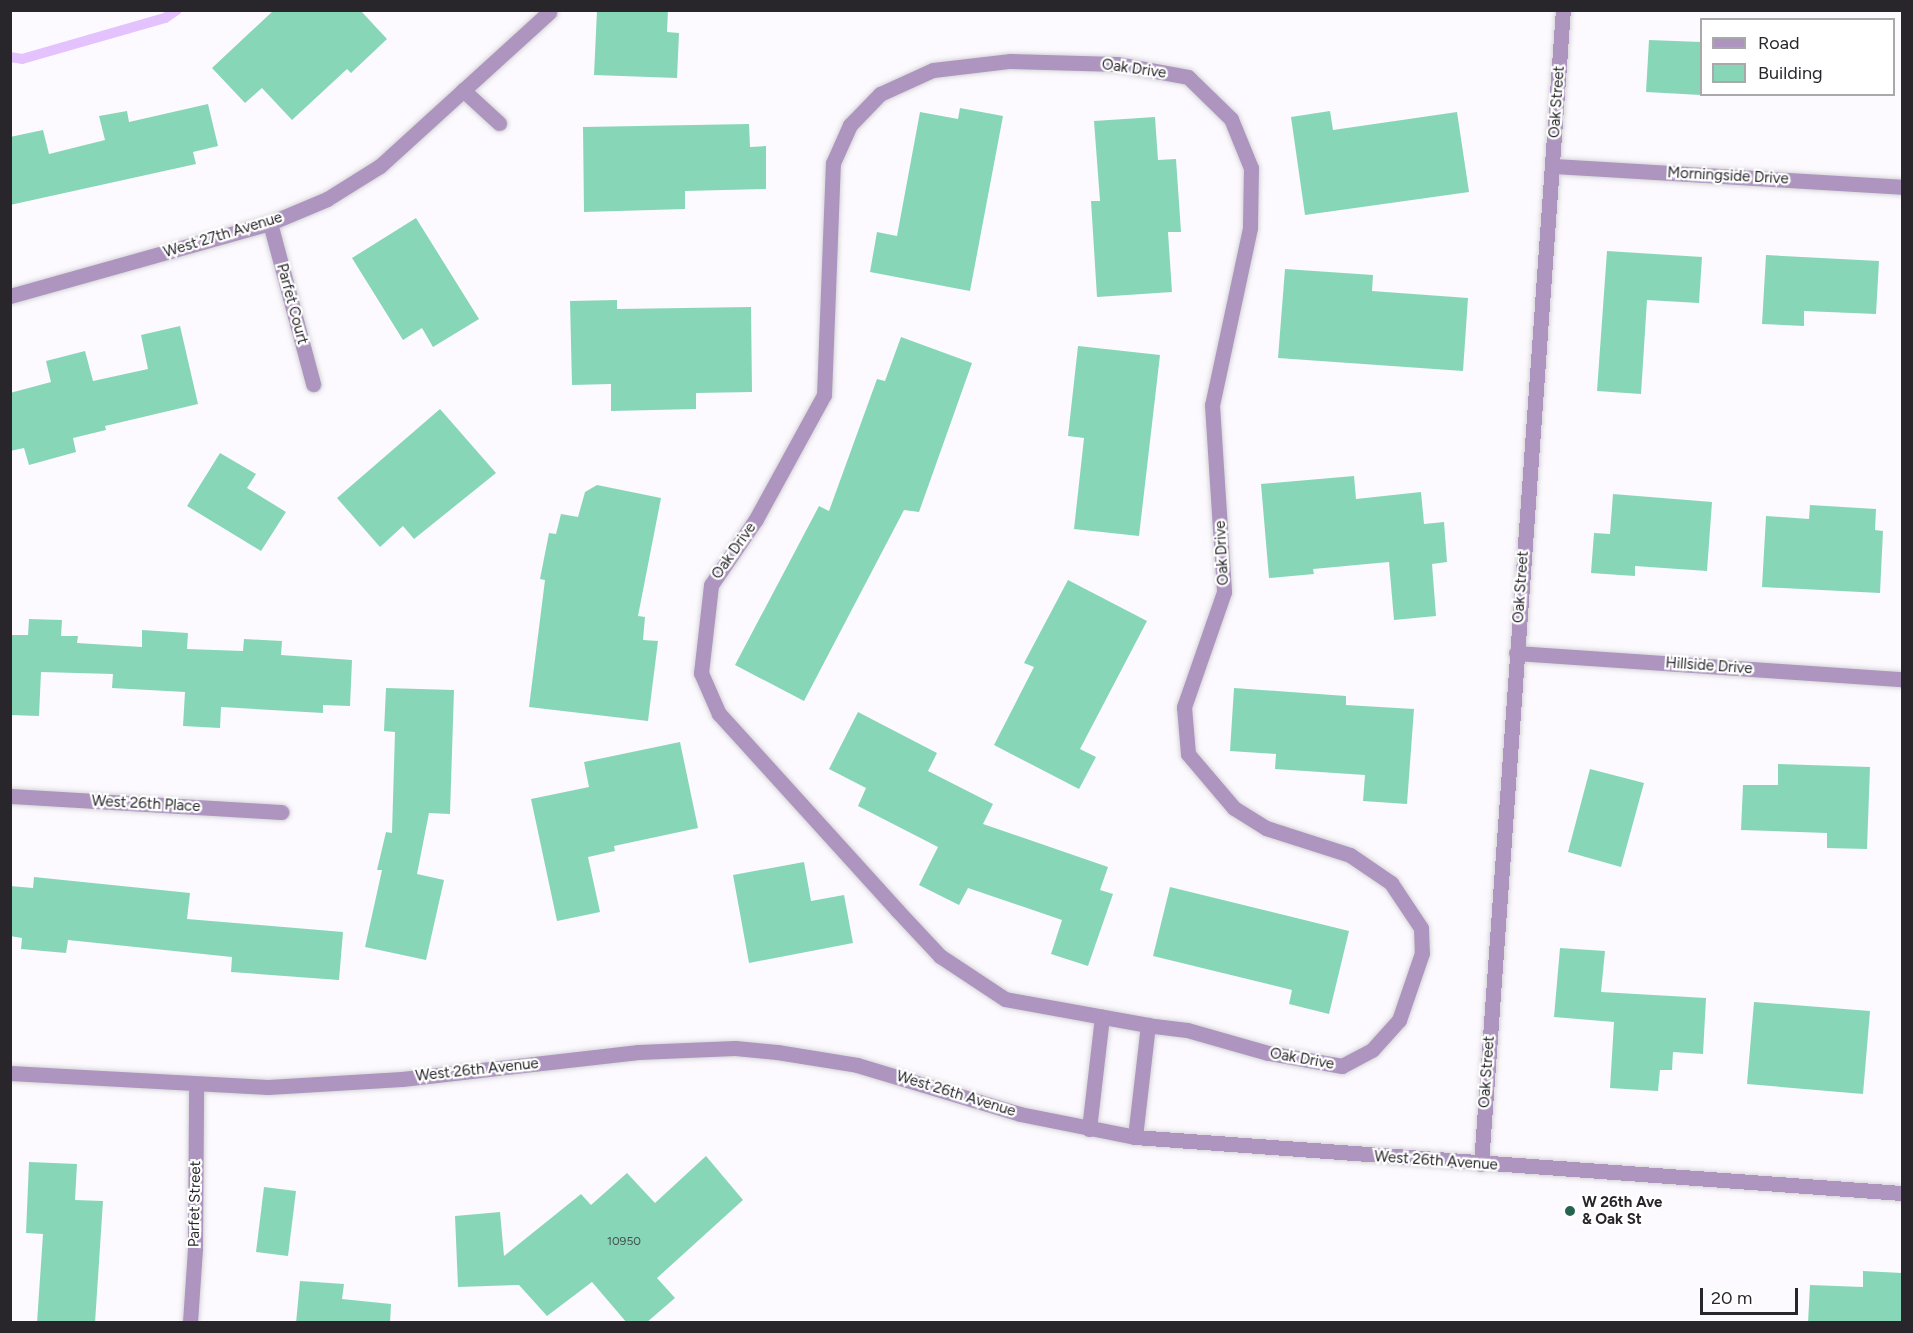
<!DOCTYPE html>
<html>
<head>
<meta charset="utf-8">
<style>
	body { margin:0 }
	#map { position:relative; width:1913px; height:1333px; overflow:hidden; background:#fcfafe; font-family:Figtree,sans-serif }
	div>[style] { position:absolute }
	[style*='--x'] { left:calc(var(--x)*1px); top:calc(var(--y)*1px); width:calc(var(--w)*1px); rotate:calc(var(--a)*1deg) }
	.stream>* { height:10px; margin:-5px; padding:0 5px; transform-origin:5px; border-radius:5px; background:#e3c2fe }
	.building>* { inset:0; background:#88d6b8 }
	.roads { filter:drop-shadow(0 0 2px #d6d4d8) drop-shadow(0 0 2px #d6d4d8) }
	.minor>* { height:15px; margin:-7.5px; padding:0 7.5px; transform-origin:7.5px; border-radius:7.5px; background:#ad95c0 }
	.dots>* { width:16px; height:16px; translate:-50% -50%; box-sizing:border-box; border:3px solid #fff; border-radius:50% }
	span { translate:-50% -50%; white-space:nowrap; text-align:center; line-height:1.15; -webkit-text-stroke:4.5px #fff; paint-order:stroke }
	.number-label { font-size:12px; color:#40524e }
	.number-label span { -webkit-text-stroke-width:0 }
	.street-label { font-size:15px; color:#28262a }
	.poi-label { font-size:15px; color:#28262a; font-weight:700 }
	.left { translate:0 -50%; text-align:left }
	.frame { position:absolute; inset:0; border:12px solid #28262a; pointer-events:none }
	.legend { position:absolute; left:1700px; top:18px; width:195px; height:78px; box-sizing:border-box; background:#fff; border:2px solid #a9a8aa; margin:0; padding:8px 10px; list-style:none; font-size:18px; color:#28262a }
	.legend li { display:flex; align-items:center; gap:12px; height:30px }
	.legend b { width:30px; border:2px solid #a9a8aa }
	.scale { position:absolute; left:1700px; top:1288px; width:98px; height:27px; box-sizing:border-box; border:3px solid #28262a; border-top:0; padding-left:8px; font-size:18px; line-height:21px; white-space:nowrap; color:#28262a; -webkit-text-stroke:4px #fff; paint-order:stroke }
</style>
</head>
<body>
<div id="map">
	<div class="stream">
		<div style="--x:10;--y:57;--w:12;--a:9"></div>
		<div style="--x:22;--y:59;--w:149;--a:-16"></div>
		<div style="--x:165;--y:18;--w:14;--a:-34"></div>
	</div>
	<div class="building">
		<div style="clip-path:polygon(274px 10px,360px 10px,387px 39px,351px 73px,347px 69px,292px 120px,262px 88px,245px 103px,212px 68px)"></div>
		<div style="clip-path:polygon(597px 10px,668px 10px,667px 32px,679px 33px,677px 78px,594px 75px)"></div>
		<div style="clip-path:polygon(1649px 40px,1701px 42px,1701px 95px,1646px 92px)"></div>
		<div style="clip-path:polygon(208px 104px,218px 146px,193px 152px,196px 164px,10px 205px,10px 137px,43px 130px,49px 154px,105px 140px,99px 116px,127px 111px,129px 122px)"></div>
		<div style="clip-path:polygon(960px 108px,1003px 116px,970px 291px,870px 272px,877px 232px,897px 236px,920px 112px,958px 119px)"></div>
		<div style="clip-path:polygon(1330px 111px,1333px 130px,1457px 112px,1469px 192px,1305px 215px,1291px 117px)"></div>
		<div style="clip-path:polygon(1155px 117px,1158px 160px,1176px 159px,1181px 232px,1168px 232px,1172px 292px,1097px 297px,1091px 201px,1100px 201px,1094px 121px)"></div>
		<div style="clip-path:polygon(749px 124px,750px 147px,766px 146px,766px 189px,685px 191px,685px 209px,584px 212px,583px 127px)"></div>
		<div style="clip-path:polygon(416px 218px,479px 319px,433px 347px,422px 328px,403px 340px,352px 258px)"></div>
		<div style="clip-path:polygon(1607px 251px,1702px 257px,1699px 303px,1647px 300px,1641px 394px,1597px 391px)"></div>
		<div style="clip-path:polygon(1766px 255px,1879px 261px,1876px 314px,1804px 311px,1804px 326px,1762px 324px)"></div>
		<div style="clip-path:polygon(1285px 269px,1373px 275px,1372px 291px,1468px 298px,1463px 371px,1278px 358px)"></div>
		<div style="clip-path:polygon(617px 300px,617px 309px,751px 307px,752px 392px,696px 393px,696px 409px,611px 411px,611px 384px,572px 385px,570px 301px)"></div>
		<div style="clip-path:polygon(180px 326px,198px 404px,105px 426px,106px 430px,73px 438px,76px 452px,29px 465px,24px 448px,10px 451px,10px 393px,51px 382px,46px 361px,85px 351px,93px 381px,148px 369px,141px 335px)"></div>
		<div style="clip-path:polygon(901px 337px,972px 363px,919px 512px,904px 510px,804px 701px,735px 665px,819px 506px,829px 511px,877px 379px,885px 381px)"></div>
		<div style="clip-path:polygon(1078px 346px,1160px 355px,1139px 536px,1074px 529px,1084px 438px,1068px 436px)"></div>
		<div style="clip-path:polygon(440px 409px,496px 473px,414px 539px,403px 526px,380px 547px,337px 498px)"></div>
		<div style="clip-path:polygon(220px 453px,256px 474px,247px 488px,286px 512px,261px 551px,187px 506px)"></div>
		<div style="clip-path:polygon(1354px 476px,1356px 499px,1421px 492px,1424px 524px,1444px 522px,1447px 562px,1432px 564px,1436px 616px,1394px 620px,1389px 562px,1313px 569px,1314px 574px,1269px 578px,1261px 484px)"></div>
		<div style="clip-path:polygon(597px 485px,661px 498px,638px 616px,645px 617px,643px 640px,658px 641px,648px 721px,529px 707px,545px 580px,540px 579px,549px 533px,556px 534px,561px 514px,578px 517px,585px 492px)"></div>
		<div style="clip-path:polygon(1613px 494px,1712px 502px,1707px 571px,1635px 566px,1635px 576px,1591px 573px,1594px 533px,1610px 534px)"></div>
		<div style="clip-path:polygon(1810px 505px,1876px 509px,1875px 530px,1883px 531px,1880px 593px,1762px 587px,1766px 516px,1809px 519px)"></div>
		<div style="clip-path:polygon(1068px 580px,1147px 621px,1080px 749px,1096px 757px,1079px 789px,994px 745px,1034px 667px,1024px 663px)"></div>
		<div style="clip-path:polygon(29px 619px,62px 620px,61px 636px,78px 636px,77px 643px,142px 647px,142px 630px,188px 633px,187px 649px,243px 651px,244px 639px,282px 641px,281px 655px,352px 660px,350px 706px,323px 705px,323px 713px,221px 707px,220px 728px,183px 726px,185px 692px,112px 688px,113px 674px,41px 672px,39px 716px,10px 715px,10px 635px,28px 635px)"></div>
		<div style="clip-path:polygon(386px 688px,454px 690px,450px 814px,429px 813px,417px 874px,444px 880px,426px 960px,365px 947px,382px 870px,377px 870px,386px 832px,392px 833px,395px 732px,384px 731px)"></div>
		<div style="clip-path:polygon(1234px 688px,1346px 696px,1346px 705px,1414px 709px,1407px 804px,1363px 801px,1365px 775px,1275px 769px,1276px 754px,1230px 751px)"></div>
		<div style="clip-path:polygon(858px 712px,937px 753px,928px 771px,993px 804px,983px 824px,1108px 867px,1100px 890px,1113px 894px,1088px 966px,1051px 954px,1062px 920px,968px 888px,959px 905px,919px 885px,938px 847px,858px 806px,866px 788px,829px 769px)"></div>
		<div style="clip-path:polygon(680px 742px,698px 828px,614px 846px,615px 851px,588px 857px,600px 912px,557px 921px,531px 799px,589px 787px,584px 762px)"></div>
		<div style="clip-path:polygon(1778px 764px,1870px 767px,1867px 849px,1827px 848px,1827px 833px,1741px 830px,1743px 785px,1778px 785px)"></div>
		<div style="clip-path:polygon(1590px 769px,1644px 783px,1621px 867px,1568px 852px)"></div>
		<div style="clip-path:polygon(804px 862px,811px 901px,844px 895px,853px 943px,749px 963px,733px 875px)"></div>
		<div style="clip-path:polygon(34px 877px,190px 893px,187px 919px,343px 932px,339px 980px,231px 972px,232px 957px,68px 940px,66px 953px,21px 949px,22px 938px,10px 936px,10px 886px,33px 888px)"></div>
		<div style="clip-path:polygon(1170px 887px,1349px 931px,1329px 1014px,1289px 1004px,1292px 990px,1153px 956px)"></div>
		<div style="clip-path:polygon(1560px 948px,1605px 951px,1601px 992px,1706px 998px,1703px 1054px,1673px 1052px,1672px 1070px,1660px 1070px,1658px 1091px,1610px 1088px,1614px 1022px,1554px 1017px)"></div>
		<div style="clip-path:polygon(1754px 1002px,1870px 1011px,1863px 1094px,1747px 1084px)"></div>
		<div style="clip-path:polygon(706px 1156px,743px 1200px,657px 1278px,675px 1298px,646px 1323px,627px 1323px,592px 1282px,547px 1316px,519px 1285px,458px 1287px,455px 1216px,500px 1212px,504px 1256px,581px 1194px,591px 1205px,627px 1173px,655px 1203px)"></div>
		<div style="clip-path:polygon(29px 1162px,77px 1164px,75px 1200px,103px 1201px,95px 1323px,37px 1323px,43px 1234px,26px 1233px)"></div>
		<div style="clip-path:polygon(264px 1187px,296px 1191px,288px 1256px,256px 1252px)"></div>
		<div style="clip-path:polygon(1863px 1271px,1902px 1273px,1902px 1323px,1808px 1323px,1810px 1285px,1863px 1287px)"></div>
		<div style="clip-path:polygon(300px 1281px,344px 1284px,342px 1299px,391px 1304px,390px 1323px,296px 1323px)"></div>
	</div>
	<div class="roads">
		<div class="minor">
			<div style="--x:1010;--y:61;--w:107;--a:1.6"></div>
			<div style="--x:1117;--y:64;--w:72;--a:10.4"></div>
			<div style="--x:1188;--y:77;--w:60;--a:44.3"></div>
			<div style="--x:1231;--y:119;--w:53;--a:67.8"></div>
			<div style="--x:1251;--y:168;--w:60;--a:91"></div>
			<div style="--x:1250;--y:228;--w:181;--a:102.1"></div>
			<div style="--x:1212;--y:405;--w:187;--a:86.3"></div>
			<div style="--x:1224;--y:592;--w:122;--a:109.2"></div>
			<div style="--x:1184;--y:707;--w:47;--a:85.1"></div>
			<div style="--x:1188;--y:754;--w:71;--a:49.6"></div>
			<div style="--x:1234;--y:808;--w:38;--a:32"></div>
			<div style="--x:1266;--y:828;--w:88;--a:17.8"></div>
			<div style="--x:1350;--y:855;--w:50;--a:34.3"></div>
			<div style="--x:1391;--y:883;--w:54;--a:56.3"></div>
			<div style="--x:1421;--y:928;--w:25;--a:88"></div>
			<div style="--x:1422;--y:953;--w:71;--a:108.9"></div>
			<div style="--x:1399;--y:1020;--w:40;--a:132"></div>
			<div style="--x:1372;--y:1050;--w:34;--a:152"></div>
			<div style="--x:1342;--y:1066;--w:75;--a:-170"></div>
			<div style="--x:1268;--y:1053;--w:84;--a:-164.1"></div>
			<div style="--x:1187;--y:1030;--w:39;--a:-173"></div>
			<div style="--x:1148;--y:1025;--w:145;--a:-169.7"></div>
			<div style="--x:1005;--y:999;--w:78;--a:-146.5"></div>
			<div style="--x:940;--y:956;--w:63;--a:-133.1"></div>
			<div style="--x:897;--y:910;--w:265;--a:-132.2"></div>
			<div style="--x:719;--y:714;--w:45;--a:-113.7"></div>
			<div style="--x:701;--y:673;--w:89;--a:-83.5"></div>
			<div style="--x:711;--y:585;--w:80;--a:-55.7"></div>
			<div style="--x:756;--y:519;--w:141;--a:-61.3"></div>
			<div style="--x:824;--y:395;--w:232;--a:-87.8"></div>
			<div style="--x:833;--y:163;--w:42;--a:-65.9"></div>
			<div style="--x:850;--y:125;--w:43;--a:-45.9"></div>
			<div style="--x:880;--y:94;--w:58;--a:-24.4"></div>
			<div style="--x:933;--y:70;--w:78;--a:-6.7"></div>
			<div style="--x:463;--y:90;--w:49;--a:42.5"></div>
			<div style="--x:1553;--y:166;--w:350;--a:3.4"></div>
			<div style="--x:270;--y:223;--w:167;--a:75"></div>
			<div style="--x:10;--y:296;--w:270;--a:-15.7"></div>
			<div style="--x:270;--y:223;--w:62;--a:-22.8"></div>
			<div style="--x:327;--y:199;--w:62;--a:-31.9"></div>
			<div style="--x:380;--y:166;--w:229;--a:-42.3"></div>
			<div style="--x:1516;--y:653;--w:387;--a:3.9"></div>
			<div style="--x:10;--y:796;--w:272;--a:3.4"></div>
			<div style="--x:10;--y:1073;--w:258;--a:3.1"></div>
			<div style="--x:268;--y:1087;--w:134;--a:-3.4"></div>
			<div style="--x:402;--y:1079;--w:238;--a:-6.5"></div>
			<div style="--x:638;--y:1052;--w:97;--a:-2.4"></div>
			<div style="--x:735;--y:1048;--w:42;--a:5.4"></div>
			<div style="--x:777;--y:1052;--w:81;--a:9.2"></div>
			<div style="--x:857;--y:1065;--w:170;--a:16.7"></div>
			<div style="--x:1020;--y:1114;--w:117;--a:11.3"></div>
			<div style="--x:1135;--y:1137;--w:769;--a:4.18"></div>
			<div style="--x:1089;--y:1129;--w:113;--a:-83.4"></div>
			<div style="--x:1135;--y:1137;--w:113;--a:-83.4"></div>
			<div style="--x:1481;--y:1164;--w:1157;--a:-85.94"></div>
			<div style="--x:190;--y:1322;--w:74;--a:-86.1"></div>
			<div style="--x:195;--y:1248;--w:163;--a:-89.6"></div>
		</div>
	</div>
	<div class="dots">
		<div style="left:1570px;top:1211px;background:#276450"></div>
	</div>
	<div class="number-label">
		<span style="left:624px;top:1242px">10950</span>
	</div>
	<div class="street-label">
		<span style="left:1134px;top:69px;rotate:8deg">Oak Drive</span>
		<span style="left:1557px;top:102px;rotate:-86deg">Oak Street</span>
		<span style="left:1728px;top:176px;rotate:3deg">Morningside Drive</span>
		<span style="left:223px;top:235px;rotate:-17deg">West 27th Avenue</span>
		<span style="left:292px;top:304px;rotate:75deg">Parfet Court</span>
		<span style="left:734px;top:551px;rotate:-55deg">Oak Drive</span>
		<span style="left:1222px;top:553px;rotate:-93deg">Oak Drive</span>
		<span style="left:1521px;top:587px;rotate:-86deg">Oak Street</span>
		<span style="left:1709px;top:666px;rotate:4deg">Hillside Drive</span>
		<span style="left:146px;top:804px;rotate:3deg">West 26th Place</span>
		<span style="left:1302px;top:1059px;rotate:10deg">Oak Drive</span>
		<span style="left:477px;top:1070px;rotate:-6deg">West 26th Avenue</span>
		<span style="left:1487px;top:1072px;rotate:-86deg">Oak Street</span>
		<span style="left:956px;top:1094px;rotate:17deg">West 26th Avenue</span>
		<span style="left:1436px;top:1161px;rotate:4deg">West 26th Avenue</span>
		<span style="left:195px;top:1204px;rotate:-89deg">Parfet Street</span>
	</div>
	<div class="poi-label">
		<span class="left" style="left:1582px;top:1211px">W 26th Ave<br>&amp; Oak St</span>
	</div>
	<div class="frame"></div>
	<ul class="legend">
	<li><b style="height:8px;background:#ad95c0"></b>Road</li>
	<li><b style="height:16px;background:#88d6b8"></b>Building</li>
	</ul>
	<div class="scale">20 m</div>
</div>
</body>
</html>
